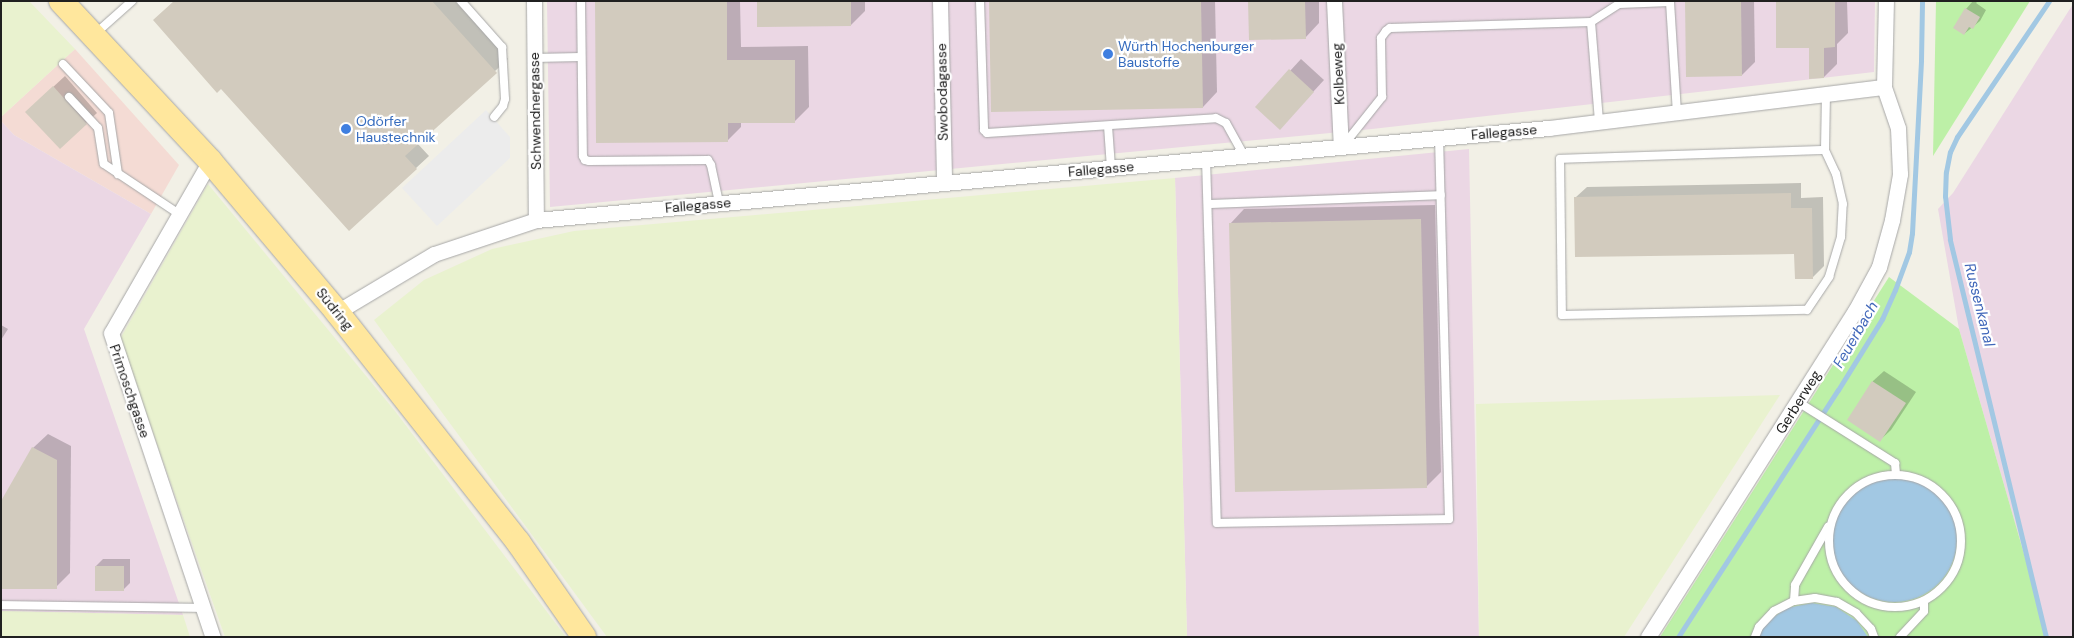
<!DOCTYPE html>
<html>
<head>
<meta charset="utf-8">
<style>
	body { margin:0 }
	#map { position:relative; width:2074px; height:638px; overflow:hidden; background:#f2f0e6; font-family:"DM Sans",sans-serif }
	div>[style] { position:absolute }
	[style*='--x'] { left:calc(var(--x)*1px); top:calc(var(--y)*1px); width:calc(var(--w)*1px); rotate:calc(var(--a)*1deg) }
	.commercial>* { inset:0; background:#f4dbd4 }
	.industrial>* { inset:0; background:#ebd7e4 }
	.farmland>* { inset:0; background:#e9f2cf }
	.grass>* { inset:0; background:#bdf0a7 }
	.parking>* { inset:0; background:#ececec }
	.water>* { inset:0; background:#a2c8e3 }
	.round { border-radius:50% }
	.shadow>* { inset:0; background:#0003 }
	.stream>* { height:5px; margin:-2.5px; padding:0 2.5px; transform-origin:2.5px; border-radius:2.5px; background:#a2c8e3 }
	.building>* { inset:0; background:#d2cbbe }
	.roads { filter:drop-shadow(0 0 1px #a7a7a7) drop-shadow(0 0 1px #a7a7a7) }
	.service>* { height:8px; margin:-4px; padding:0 4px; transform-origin:4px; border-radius:4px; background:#fff }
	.service>.ring { margin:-4px; padding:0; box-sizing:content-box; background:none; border:8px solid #fff; border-radius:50% }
	.minor>* { height:15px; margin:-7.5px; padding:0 7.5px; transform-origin:7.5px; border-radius:7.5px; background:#fff }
	.primary>* { height:24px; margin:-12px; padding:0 12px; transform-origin:12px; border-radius:12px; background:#ffe79d }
	.dots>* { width:14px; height:14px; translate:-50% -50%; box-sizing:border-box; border:2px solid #fff; border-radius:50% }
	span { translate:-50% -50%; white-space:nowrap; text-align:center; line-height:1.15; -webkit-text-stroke:4.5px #fff; paint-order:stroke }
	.shop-label { font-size:14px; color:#366cbe }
	.left { translate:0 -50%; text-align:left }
	.street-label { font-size:14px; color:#202020 }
	.water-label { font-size:15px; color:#4268ba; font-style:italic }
	.frame { position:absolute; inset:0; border:2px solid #202020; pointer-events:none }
</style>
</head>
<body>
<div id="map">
	<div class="commercial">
		<div style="clip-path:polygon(75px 49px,179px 165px,151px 214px,14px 135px,1px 121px,1px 117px)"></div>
	</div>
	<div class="industrial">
		<div style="clip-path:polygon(547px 1px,1875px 1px,1874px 72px,1372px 129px,550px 207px)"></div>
		<div style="clip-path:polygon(2073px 4px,2073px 637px,2048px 637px,1959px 329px,1938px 209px,1953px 193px)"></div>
		<div style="clip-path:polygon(1px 121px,14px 135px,151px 214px,84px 329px,183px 615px,1px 611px)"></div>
		<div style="clip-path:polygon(1469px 149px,1479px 637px,1187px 637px,1175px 178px)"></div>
	</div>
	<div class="farmland">
		<div style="clip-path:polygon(1px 1px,29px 1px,75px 49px,1px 117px)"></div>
		<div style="clip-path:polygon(1175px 178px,1187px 637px,607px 637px,374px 320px,424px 280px,492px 249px,574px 231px)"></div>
		<div style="clip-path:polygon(208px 184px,395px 411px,566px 637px,225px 637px,120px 339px)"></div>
		<div style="clip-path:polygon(1780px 395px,1624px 637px,1479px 637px,1476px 404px)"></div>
		<div style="clip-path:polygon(1px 611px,183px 615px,190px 637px,1px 637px)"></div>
	</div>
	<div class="grass">
		<div style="clip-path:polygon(1936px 1px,2030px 1px,1933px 156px)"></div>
		<div style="clip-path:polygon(1889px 277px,1959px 329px,2048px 637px,1660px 637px)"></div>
	</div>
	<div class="parking">
		<div style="clip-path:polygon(486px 110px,510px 137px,510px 158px,437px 226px,402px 188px)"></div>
	</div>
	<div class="water">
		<div class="round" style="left:1831px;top:476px;width:126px;height:126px"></div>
		<div style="clip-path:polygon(1812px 603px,1836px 607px,1857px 621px,1868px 637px,1757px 637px,1766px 622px,1787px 608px)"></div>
	</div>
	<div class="shadow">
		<div style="clip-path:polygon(174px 1px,455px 1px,508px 59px,417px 143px,429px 156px,350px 229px)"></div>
		<div style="clip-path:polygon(596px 1px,740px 1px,741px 47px,808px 46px,809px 107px,795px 121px,741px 122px,741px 127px,727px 141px)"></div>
		<div style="clip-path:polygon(758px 1px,865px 1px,865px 11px,851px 25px)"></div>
		<div style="clip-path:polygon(990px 1px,1215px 1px,1217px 92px,1203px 107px)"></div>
		<div style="clip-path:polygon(1250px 1px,1319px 1px,1319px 23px,1305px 38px)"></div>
		<div style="clip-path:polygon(1687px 1px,1754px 1px,1755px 62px,1742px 75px)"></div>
		<div style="clip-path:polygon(1777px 1px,1847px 1px,1848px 33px,1837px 44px,1837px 64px,1824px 77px,1810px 46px)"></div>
		<div style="clip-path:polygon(1973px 1px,1978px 1px,1976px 3px,1986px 10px,1980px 21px,1964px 34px,1966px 9px)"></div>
		<div style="clip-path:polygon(1301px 59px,1324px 80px,1280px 128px,1257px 107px)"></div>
		<div style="clip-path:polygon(65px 76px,97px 113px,86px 123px,38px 101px)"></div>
		<div style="clip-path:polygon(1801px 183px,1801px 198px,1823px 197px,1824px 266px,1813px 277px,1795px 253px,1576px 197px,1587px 187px)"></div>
		<div style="clip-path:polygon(1435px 205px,1441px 472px,1426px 487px,1230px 224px,1244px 209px)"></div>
		<div style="clip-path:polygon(1px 325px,8px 329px,1px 340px)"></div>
		<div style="clip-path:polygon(1884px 371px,1916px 392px,1891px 430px,1880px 440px,1849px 419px,1873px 381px)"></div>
		<div style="clip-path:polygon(48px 434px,71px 446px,70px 573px,56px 587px,33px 448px)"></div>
		<div style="clip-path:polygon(103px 559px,130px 559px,130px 583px,123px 590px,96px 566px)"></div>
	</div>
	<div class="stream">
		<div style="--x:1678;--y:637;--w:294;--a:-57.1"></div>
		<div style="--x:1838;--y:390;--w:84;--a:-58.2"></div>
		<div style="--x:1882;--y:319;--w:32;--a:-66"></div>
		<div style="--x:1895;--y:290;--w:40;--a:-69.8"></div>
		<div style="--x:1909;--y:252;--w:19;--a:-81"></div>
		<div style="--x:1912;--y:233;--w:173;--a:-87"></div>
		<div style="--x:1921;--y:60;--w:59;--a:-89"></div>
		<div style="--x:2046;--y:637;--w:409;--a:-103.6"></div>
		<div style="--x:1950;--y:239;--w:43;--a:-96.6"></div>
		<div style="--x:1945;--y:196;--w:24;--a:-88"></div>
		<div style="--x:1946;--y:172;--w:20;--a:-79"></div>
		<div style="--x:1950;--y:152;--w:17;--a:-65"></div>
		<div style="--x:1957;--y:137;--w:164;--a:-55.9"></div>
	</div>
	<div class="building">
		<div style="clip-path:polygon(174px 1px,432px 1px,497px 73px,405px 156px,417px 169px,349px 231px,221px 89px,217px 93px,153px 20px)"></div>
		<div style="clip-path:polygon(595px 1px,727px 1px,727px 60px,795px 60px,795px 123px,728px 123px,728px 142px,596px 143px)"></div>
		<div style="clip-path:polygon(757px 1px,851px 1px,851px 26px,757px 27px)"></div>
		<div style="clip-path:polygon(989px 1px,1201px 1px,1203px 108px,991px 112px)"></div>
		<div style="clip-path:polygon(1248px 1px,1305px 1px,1306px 39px,1249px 40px)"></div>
		<div style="clip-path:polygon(1685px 1px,1741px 1px,1742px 76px,1686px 77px)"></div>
		<div style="clip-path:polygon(1776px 1px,1835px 1px,1835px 47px,1824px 48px,1824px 78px,1809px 79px,1809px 48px,1776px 48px)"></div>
		<div style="clip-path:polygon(1965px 8px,1980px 17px,1973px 29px,1969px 27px,1964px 35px,1953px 28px)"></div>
		<div style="clip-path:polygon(1289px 69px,1314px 92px,1280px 130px,1255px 107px)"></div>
		<div style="clip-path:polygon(53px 86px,87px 124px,60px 149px,25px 112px)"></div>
		<div style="clip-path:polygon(1791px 193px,1791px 208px,1812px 208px,1813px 279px,1795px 279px,1794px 254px,1575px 257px,1574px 197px)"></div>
		<div style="clip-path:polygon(1421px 219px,1427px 488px,1235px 492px,1229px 223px)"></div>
		<div style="clip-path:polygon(1872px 381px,1906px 403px,1880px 442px,1847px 420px)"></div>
		<div style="clip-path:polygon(32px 447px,57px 460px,57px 589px,1px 589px,1px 501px)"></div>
		<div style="clip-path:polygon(95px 566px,124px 566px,124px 591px,95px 591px)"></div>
	</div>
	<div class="roads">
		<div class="service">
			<div style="--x:461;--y:1;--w:62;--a:48.3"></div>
			<div style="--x:502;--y:47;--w:52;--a:86.7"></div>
			<div style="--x:505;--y:99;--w:7;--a:106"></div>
			<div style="--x:503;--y:106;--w:14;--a:129"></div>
			<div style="--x:581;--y:1;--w:155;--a:89.3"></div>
			<div style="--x:583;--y:156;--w:4;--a:63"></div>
			<div style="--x:585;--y:160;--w:4;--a:14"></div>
			<div style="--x:589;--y:161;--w:119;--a:-0.5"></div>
			<div style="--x:708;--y:160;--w:6;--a:59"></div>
			<div style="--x:711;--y:165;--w:39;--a:78"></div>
			<div style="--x:980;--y:1;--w:129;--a:88.2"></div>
			<div style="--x:984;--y:130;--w:4;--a:45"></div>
			<div style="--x:987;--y:133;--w:229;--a:-3.7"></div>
			<div style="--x:1216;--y:118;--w:11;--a:27"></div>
			<div style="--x:1226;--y:123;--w:38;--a:61"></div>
			<div style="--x:1591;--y:22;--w:100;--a:85.4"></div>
			<div style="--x:95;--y:34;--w:50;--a:-41.7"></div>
			<div style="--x:534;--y:58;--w:47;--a:-1.2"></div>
			<div style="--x:63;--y:64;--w:67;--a:46.8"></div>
			<div style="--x:109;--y:113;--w:62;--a:81.6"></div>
			<div style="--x:69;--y:97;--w:42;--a:46.9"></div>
			<div style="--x:98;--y:128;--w:36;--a:81"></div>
			<div style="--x:104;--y:164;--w:90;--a:33.7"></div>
			<div style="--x:1108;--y:126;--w:42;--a:85.9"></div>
			<div style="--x:1343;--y:146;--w:63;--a:-51.5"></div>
			<div style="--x:1382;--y:97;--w:59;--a:-91"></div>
			<div style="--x:1381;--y:38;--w:9;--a:-54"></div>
			<div style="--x:1386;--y:31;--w:5;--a:-37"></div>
			<div style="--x:1390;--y:28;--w:201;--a:-1.7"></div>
			<div style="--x:1591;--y:22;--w:33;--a:-33"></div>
			<div style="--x:1619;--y:4;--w:51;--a:-2.2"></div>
			<div style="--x:1670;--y:2;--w:110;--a:86.4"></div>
			<div style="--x:1825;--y:150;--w:265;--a:178.1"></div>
			<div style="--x:1560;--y:159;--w:156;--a:89.3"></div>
			<div style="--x:1562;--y:315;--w:245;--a:-1.2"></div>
			<div style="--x:1807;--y:310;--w:40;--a:-56"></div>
			<div style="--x:1829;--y:277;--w:42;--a:-73.3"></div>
			<div style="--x:1841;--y:237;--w:33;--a:-87"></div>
			<div style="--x:1843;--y:204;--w:31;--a:-103"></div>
			<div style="--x:1836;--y:174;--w:26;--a:-115"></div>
			<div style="--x:1825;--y:150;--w:56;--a:-89"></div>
			<div style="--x:1206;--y:159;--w:364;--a:88.3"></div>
			<div style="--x:1217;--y:523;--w:232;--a:-1"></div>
			<div style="--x:1449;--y:519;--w:381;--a:-91.5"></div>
			<div style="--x:1208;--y:204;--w:233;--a:-2.2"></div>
			<div style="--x:1798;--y:402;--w:115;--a:32.2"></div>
			<div style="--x:1895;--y:463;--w:11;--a:85"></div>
			<div class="ring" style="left:1829px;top:475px;width:124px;height:124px"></div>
			<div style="--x:1794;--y:601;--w:16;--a:-86"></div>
			<div style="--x:1795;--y:585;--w:67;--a:-60.4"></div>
			<div style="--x:1;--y:605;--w:203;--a:0.8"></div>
			<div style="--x:1755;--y:637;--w:11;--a:-68"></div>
			<div style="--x:1759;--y:627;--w:22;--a:-47"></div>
			<div style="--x:1774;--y:611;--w:22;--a:-27"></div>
			<div style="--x:1794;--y:601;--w:21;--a:-8"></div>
			<div style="--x:1815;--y:598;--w:22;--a:10"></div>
			<div style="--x:1837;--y:602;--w:22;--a:30"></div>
			<div style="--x:1856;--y:613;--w:22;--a:47"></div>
			<div style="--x:1871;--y:629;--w:9;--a:69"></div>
			<div style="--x:1900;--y:637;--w:35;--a:-47"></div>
			<div style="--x:1924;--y:611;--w:10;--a:-90"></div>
		</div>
		<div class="minor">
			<div style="--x:534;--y:1;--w:219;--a:89.5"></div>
			<div style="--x:940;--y:1;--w:181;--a:88.7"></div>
			<div style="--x:1334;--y:1;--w:146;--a:87.3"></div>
			<div style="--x:210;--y:161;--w:198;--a:119.9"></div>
			<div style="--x:111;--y:333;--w:321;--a:71.5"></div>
			<div style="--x:337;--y:312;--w:113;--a:-30.9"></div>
			<div style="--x:434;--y:254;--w:108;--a:-18.4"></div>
			<div style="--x:536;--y:220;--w:1017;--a:-5.19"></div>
			<div style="--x:1549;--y:128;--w:337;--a:-7"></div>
			<div style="--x:1648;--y:637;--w:386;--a:-57.6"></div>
			<div style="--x:1855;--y:311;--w:50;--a:-61.4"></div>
			<div style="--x:1879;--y:267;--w:49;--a:-74.5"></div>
			<div style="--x:1892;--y:220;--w:47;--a:-80.1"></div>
			<div style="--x:1900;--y:174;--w:46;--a:-92.5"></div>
			<div style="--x:1898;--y:128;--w:43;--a:-108.9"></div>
			<div style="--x:1884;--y:87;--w:86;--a:-88.7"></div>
		</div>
		<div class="primary">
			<div style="--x:61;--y:1;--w:219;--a:47"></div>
			<div style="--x:210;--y:161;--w:197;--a:49.9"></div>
			<div style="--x:337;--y:312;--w:293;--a:51.8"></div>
			<div style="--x:518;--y:542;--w:116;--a:55.2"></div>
		</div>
	</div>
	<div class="dots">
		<div style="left:1108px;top:54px;background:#3f7fe0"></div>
		<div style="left:346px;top:129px;background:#3f7fe0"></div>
	</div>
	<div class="shop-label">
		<span class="left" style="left:1118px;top:54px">Würth Hochenburger<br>Baustoffe</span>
		<span class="left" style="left:356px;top:129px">Odörfer<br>Haustechnik</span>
	</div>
	<div class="street-label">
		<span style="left:1338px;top:74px;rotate:-93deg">Kolbeweg</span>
		<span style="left:942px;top:92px;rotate:-91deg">Swobodagasse</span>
		<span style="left:535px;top:111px;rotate:-91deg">Schwendnergasse</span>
		<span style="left:1504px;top:132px;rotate:-5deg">Fallegasse</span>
		<span style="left:1101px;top:169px;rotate:-5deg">Fallegasse</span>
		<span style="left:698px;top:205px;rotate:-5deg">Fallegasse</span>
		<span style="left:335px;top:309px;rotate:51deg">Südring</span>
		<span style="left:130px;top:391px;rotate:71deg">Primoschgasse</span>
		<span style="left:1798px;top:402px;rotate:-58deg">Gerberweg</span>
	</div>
	<div class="water-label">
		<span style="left:1979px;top:305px;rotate:76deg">Russenkanal</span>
		<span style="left:1856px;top:335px;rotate:-60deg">Feuerbach</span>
	</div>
	<div class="frame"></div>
</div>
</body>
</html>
